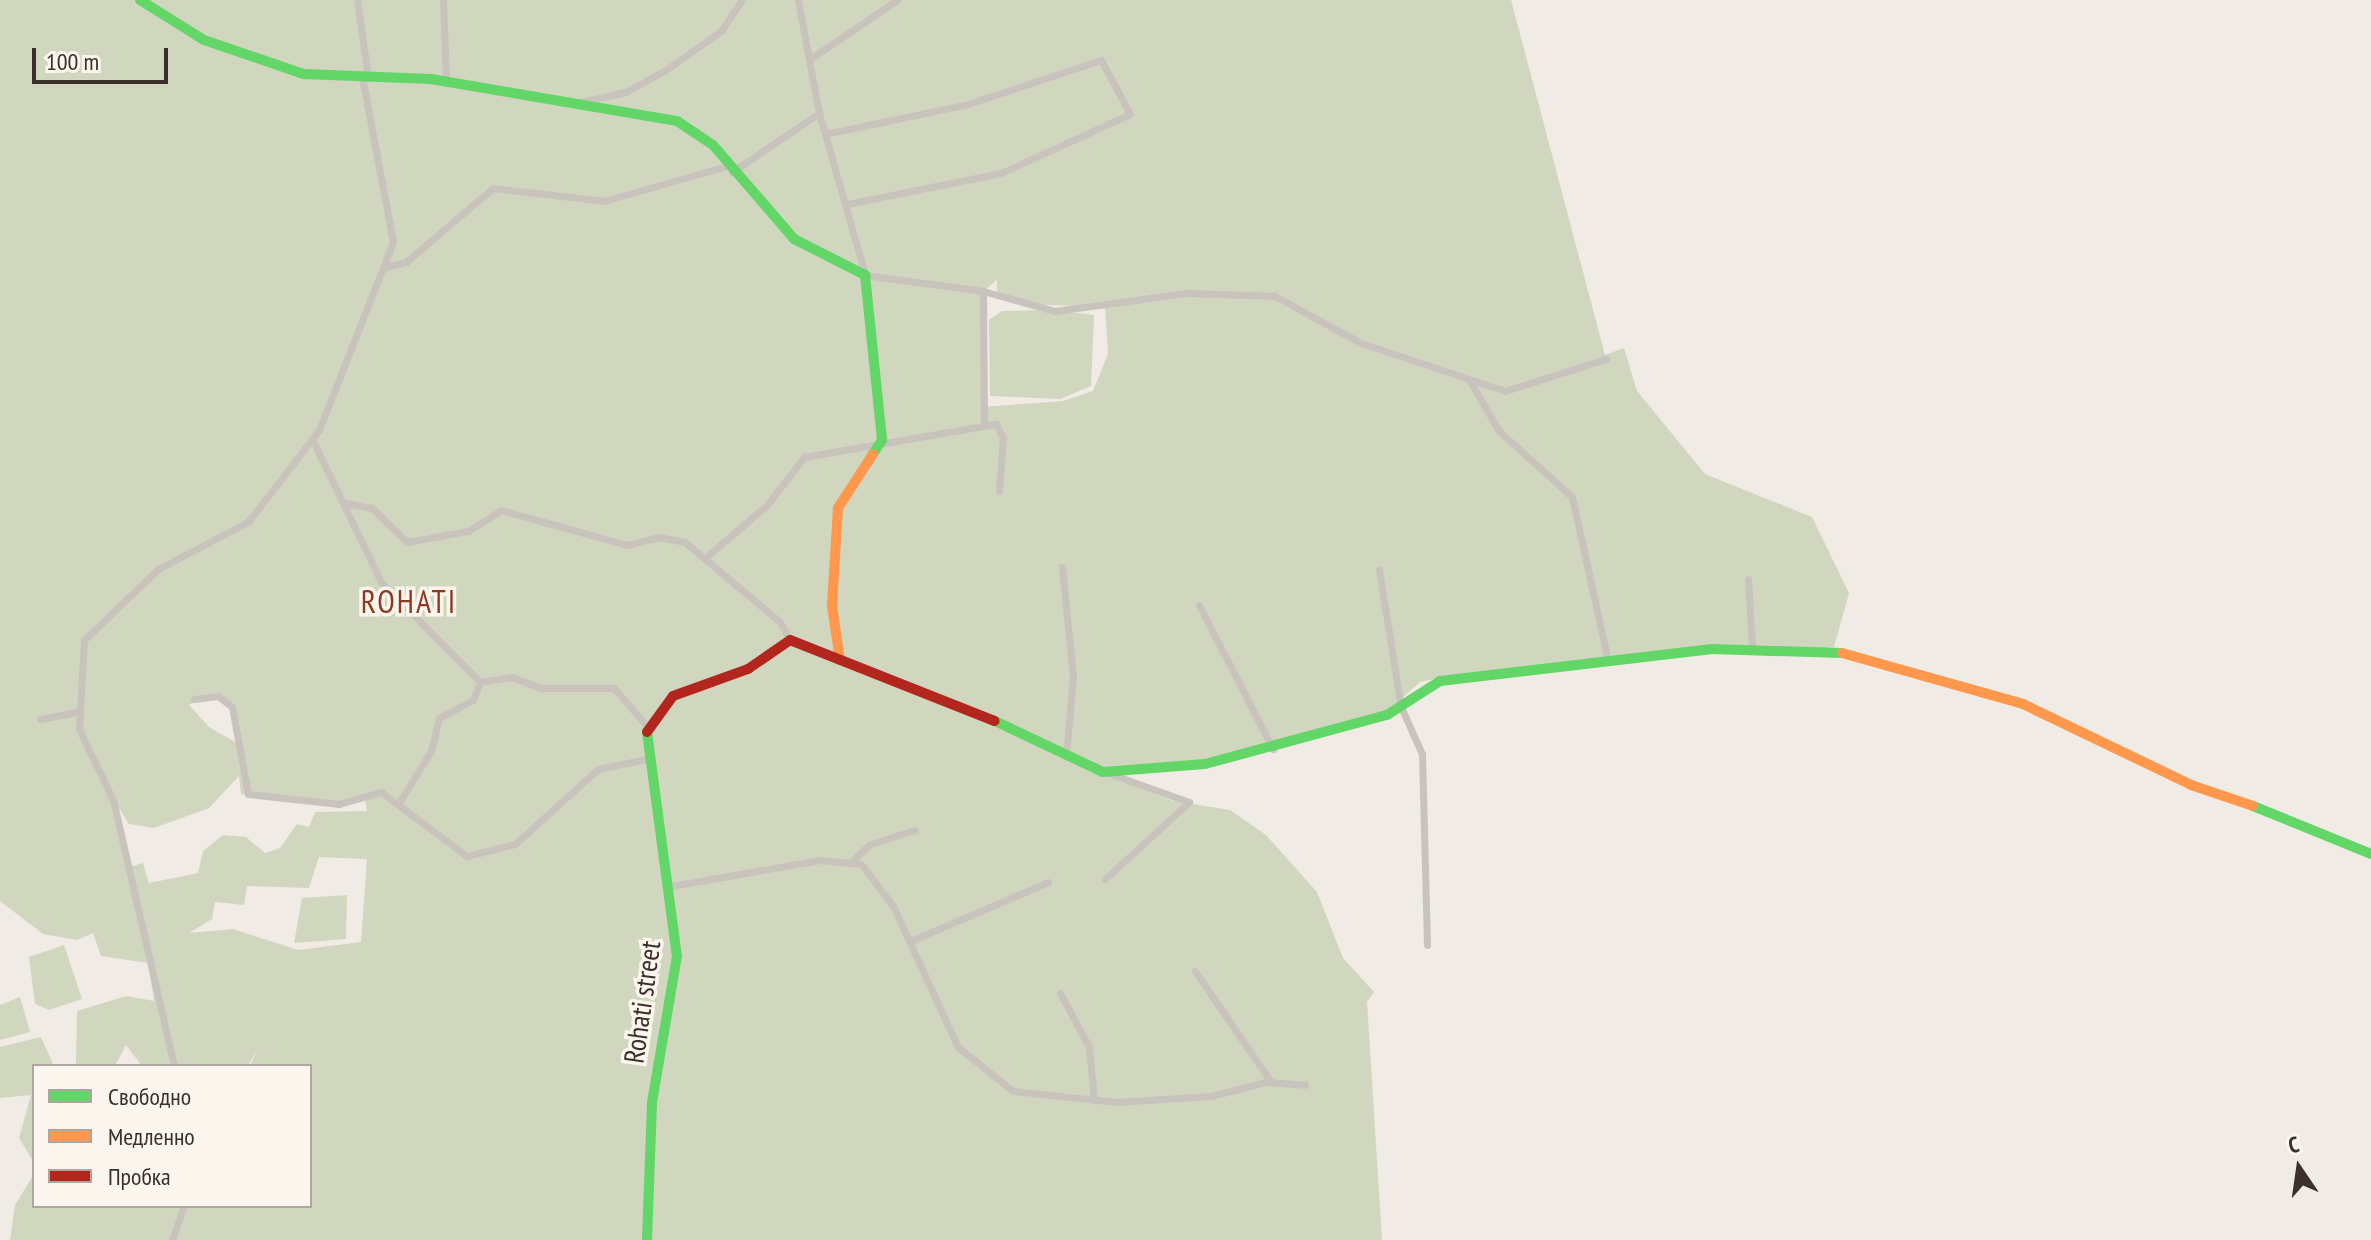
<!DOCTYPE html>
<html>
<head>
<meta charset="utf-8">
<style>
	body { margin:0 }
	#map { position:relative; width:2371px; height:1240px; overflow:hidden; background:#f0ebe5; font-family:"PT Sans Narrow",sans-serif }
	div>[style] { position:absolute }
	[style*='--x'] { left:calc(var(--x)*1px); top:calc(var(--y)*1px); width:calc(var(--w)*1px); rotate:calc(var(--a)*1deg) }
	.green>* { inset:0; background:#d1d6bf }
	.street>* { height:7px; margin:-3.5px; padding:0 3.5px; transform-origin:3.5px; border-radius:3.5px; background:#c9c3be }
	.fast>* { height:10px; margin:-5px; padding:0 5px; transform-origin:5px; border-radius:5px; background:#63d668 }
	.slow>* { height:10px; margin:-5px; padding:0 5px; transform-origin:5px; border-radius:5px; background:#ff974d }
	.jam>* { height:10px; margin:-5px; padding:0 5px; transform-origin:5px; border-radius:5px; background:#b3261e }
	span { translate:-50% -50%; white-space:nowrap; text-align:center; line-height:1.15; -webkit-text-stroke:7px #fbf5ee; paint-order:stroke }
	.street-label { font-size:28px; color:#3b302b }
	.quarter-label { font-size:32px; color:#8c3b22; letter-spacing:2px }
	.legend { position:absolute; left:32px; top:1064px; width:280px; height:144px; box-sizing:border-box; background:#fbf5ee; border:2px solid #aea6a0; margin:0; padding:10px 14px; list-style:none; font-size:24px; color:#3b302b }
	.legend li { display:flex; align-items:center; gap:16px; height:40px }
	.legend b { width:40px; border:2px solid #aea6a0 }
	.north { position:absolute; left:2259px; top:1128px; width:80px; height:80px; -webkit-text-stroke:6px #fbf5ee; paint-order:stroke; rotate:347deg; font-size:22px; font-weight:700; line-height:32px; text-align:center; color:#3b302b }
	.north::after { content:''; display:block; margin:auto; width:28px; height:36px; background:#3b302b; clip-path:polygon(50% 0,100% 100%,50% 72%,0 100%) }
	.scale { position:absolute; left:32px; top:48px; width:136px; height:36px; box-sizing:border-box; border:4px solid #3b302b; border-top:0; padding-left:10px; font-size:24px; line-height:28px; white-space:nowrap; color:#3b302b; -webkit-text-stroke:6px #fbf5ee; paint-order:stroke }
</style>
</head>
<body>
<div id="map">
	<div class="green">
		<div style="clip-path:polygon(evenodd,0 0,1511px 0,1605px 355px,1624px 348px,1637px 391px,1705px 474px,1812px 517px,1849px 593px,1834px 647px,1789px 653px,1712px 645px,1452px 675px,1420px 682px,1381px 717px,1206px 768px,1107px 774px,1173px 801px,1230px 810px,1266px 835px,1317px 892px,1343px 958px,1374px 992px,1367px 1002px,1382px 1240px,10px 1240px,15px 1205px,34px 1174px,34px 1206px,310px 1206px,310px 1066px,250px 1066px,258px 1047px,248px 1066px,142px 1066px,126px 1045px,115px 1066px,76px 1066px,77px 1011px,126px 996px,154px 1001px,148px 963px,101px 956px,93px 933px,77px 940px,43px 934px,0 901px,0 0,997px 280px,997px 294px,1018px 304px,1105px 307px,1108px 354px,1093px 391px,1063px 401px,982px 407px,982px 292px,997px 280px,0 0,208px 695px,229px 705px,242px 746px,209px 727px,189px 705px,208px 695px,0 0,239px 776px,241px 794px,256px 798px,343px 806px,365px 800px,367px 811px,315px 812px,309px 827px,297px 824px,280px 848px,265px 853px,246px 837px,223px 835px,203px 851px,198px 873px,149px 883px,143px 863px,130px 867px,111px 795px,129px 824px,154px 828px,209px 808px,239px 776px,0 0,319px 857px,367px 859px,361px 942px,298px 950px,233px 929px,189px 933px,212px 919px,215px 902px,244px 905px,247px 886px,309px 888px,319px 857px)"></div>
		<div style="clip-path:polygon(1052px 310px,1094px 315px,1091px 386px,1060px 399px,990px 396px,989px 320px,1002px 311px)"></div>
		<div style="clip-path:polygon(347px 895px,346px 939px,294px 943px,302px 898px)"></div>
		<div style="clip-path:polygon(64px 945px,82px 999px,49px 1010px,35px 1004px,29px 957px)"></div>
		<div style="clip-path:polygon(20px 997px,30px 1032px,0 1040px,0 1005px)"></div>
		<div style="clip-path:polygon(41px 1037px,54px 1066px,34px 1066px,34px 1163px,19px 1138px,31px 1095px,0 1098px,0 1047px)"></div>
	</div>
	<div class="street">
		<div style="--x:357;--y:0;--w:78;--a:81.9"></div>
		<div style="--x:443;--y:0;--w:81;--a:87.9"></div>
		<div style="--x:798;--y:0;--w:115;--a:79.5"></div>
		<div style="--x:819;--y:113;--w:168;--a:74.1"></div>
		<div style="--x:865;--y:275;--w:119;--a:7.7"></div>
		<div style="--x:983;--y:291;--w:75;--a:15.5"></div>
		<div style="--x:1055;--y:311;--w:132;--a:-7.8"></div>
		<div style="--x:1186;--y:293;--w:89;--a:1.9"></div>
		<div style="--x:1275;--y:296;--w:98;--a:28.7"></div>
		<div style="--x:1361;--y:343;--w:152;--a:18.4"></div>
		<div style="--x:1505;--y:391;--w:106;--a:-17.6"></div>
		<div style="--x:810;--y:59;--w:105;--a:-34.1"></div>
		<div style="--x:580;--y:102;--w:47;--a:-12.3"></div>
		<div style="--x:626;--y:92;--w:47;--a:-29.3"></div>
		<div style="--x:667;--y:69;--w:66;--a:-35.1"></div>
		<div style="--x:721;--y:31;--w:37;--a:-56"></div>
		<div style="--x:825;--y:134;--w:146;--a:-11.8"></div>
		<div style="--x:968;--y:104;--w:140;--a:-18.3"></div>
		<div style="--x:1101;--y:60;--w:61;--a:61.8"></div>
		<div style="--x:1130;--y:114;--w:142;--a:155.4"></div>
		<div style="--x:1001;--y:173;--w:157;--a:168.6"></div>
		<div style="--x:732;--y:172;--w:105;--a:-34.1"></div>
		<div style="--x:385;--y:267;--w:22;--a:-13"></div>
		<div style="--x:406;--y:262;--w:114;--a:-40.4"></div>
		<div style="--x:493;--y:188;--w:112;--a:6.7"></div>
		<div style="--x:604;--y:201;--w:128;--a:-15.9"></div>
		<div style="--x:983;--y:291;--w:134;--a:89.6"></div>
		<div style="--x:1471;--y:383;--w:56;--a:59.7"></div>
		<div style="--x:1499;--y:431;--w:98;--a:42.1"></div>
		<div style="--x:1572;--y:497;--w:168;--a:77.6"></div>
		<div style="--x:312;--y:439;--w:159;--a:64.2"></div>
		<div style="--x:381;--y:582;--w:141;--a:45.3"></div>
		<div style="--x:480;--y:682;--w:32;--a:-9"></div>
		<div style="--x:512;--y:677;--w:31;--a:21"></div>
		<div style="--x:541;--y:688;--w:73;--a:0"></div>
		<div style="--x:614;--y:688;--w:49;--a:49.1"></div>
		<div style="--x:346;--y:503;--w:26;--a:11"></div>
		<div style="--x:372;--y:508;--w:49;--a:44.2"></div>
		<div style="--x:407;--y:542;--w:62;--a:-10.2"></div>
		<div style="--x:468;--y:531;--w:39;--a:-32"></div>
		<div style="--x:501;--y:510;--w:131;--a:15.5"></div>
		<div style="--x:627;--y:545;--w:32;--a:-14"></div>
		<div style="--x:658;--y:537;--w:27;--a:10"></div>
		<div style="--x:685;--y:542;--w:124;--a:40.1"></div>
		<div style="--x:780;--y:622;--w:21;--a:61"></div>
		<div style="--x:705;--y:558;--w:82;--a:-40.5"></div>
		<div style="--x:767;--y:505;--w:61;--a:-52.4"></div>
		<div style="--x:804;--y:457;--w:195;--a:-9.8"></div>
		<div style="--x:996;--y:424;--w:16;--a:63"></div>
		<div style="--x:1003;--y:438;--w:53;--a:94.3"></div>
		<div style="--x:1062;--y:567;--w:111;--a:84.3"></div>
		<div style="--x:1073;--y:677;--w:79;--a:95.1"></div>
		<div style="--x:1379;--y:570;--w:139;--a:80.9"></div>
		<div style="--x:1401;--y:707;--w:51;--a:65.9"></div>
		<div style="--x:1422;--y:754;--w:191;--a:88.5"></div>
		<div style="--x:1748;--y:579;--w:70;--a:86.7"></div>
		<div style="--x:1199;--y:605;--w:162;--a:62.8"></div>
		<div style="--x:194;--y:699;--w:24;--a:-7"></div>
		<div style="--x:218;--y:696;--w:18;--a:38"></div>
		<div style="--x:232;--y:707;--w:88;--a:79.6"></div>
		<div style="--x:248;--y:794;--w:92;--a:6.3"></div>
		<div style="--x:339;--y:804;--w:44;--a:-15.9"></div>
		<div style="--x:381;--y:792;--w:107;--a:36.7"></div>
		<div style="--x:467;--y:856;--w:49;--a:-14"></div>
		<div style="--x:515;--y:844;--w:112;--a:-42.1"></div>
		<div style="--x:598;--y:769;--w:54;--a:-11.7"></div>
		<div style="--x:40;--y:719;--w:38;--a:-11"></div>
		<div style="--x:398;--y:804;--w:62;--a:-58.1"></div>
		<div style="--x:431;--y:751;--w:34;--a:-76"></div>
		<div style="--x:439;--y:718;--w:38;--a:-28"></div>
		<div style="--x:473;--y:700;--w:19;--a:-69"></div>
		<div style="--x:853;--y:860;--w:23;--a:-43"></div>
		<div style="--x:870;--y:844;--w:47;--a:-17.3"></div>
		<div style="--x:1105;--y:879;--w:114;--a:-42.5"></div>
		<div style="--x:1189;--y:802;--w:83;--a:-160.3"></div>
		<div style="--x:671;--y:886;--w:151;--a:-9.9"></div>
		<div style="--x:820;--y:860;--w:41;--a:5.6"></div>
		<div style="--x:861;--y:864;--w:53;--a:52.7"></div>
		<div style="--x:893;--y:906;--w:155;--a:65.3"></div>
		<div style="--x:958;--y:1047;--w:70;--a:38.7"></div>
		<div style="--x:1013;--y:1091;--w:104;--a:6.1"></div>
		<div style="--x:1116;--y:1102;--w:95;--a:-3.6"></div>
		<div style="--x:1211;--y:1096;--w:57;--a:-14.3"></div>
		<div style="--x:1266;--y:1082;--w:39;--a:4"></div>
		<div style="--x:910;--y:941;--w:150;--a:-23.1"></div>
		<div style="--x:1195;--y:971;--w:135;--a:55.6"></div>
		<div style="--x:1060;--y:993;--w:61;--a:61.8"></div>
		<div style="--x:1089;--y:1047;--w:53;--a:84.6"></div>
		<div style="--x:174;--y:1066;--w:273;--a:-102.9"></div>
		<div style="--x:113;--y:800;--w:79;--a:-115.6"></div>
		<div style="--x:79;--y:729;--w:89;--a:-86.8"></div>
		<div style="--x:84;--y:640;--w:103;--a:-43.8"></div>
		<div style="--x:158;--y:569;--w:102;--a:-27.6"></div>
		<div style="--x:248;--y:522;--w:116;--a:-52.3"></div>
		<div style="--x:319;--y:430;--w:202;--a:-68.5"></div>
		<div style="--x:393;--y:242;--w:168;--a:-100.6"></div>
		<div style="--x:172;--y:1240;--w:36;--a:-71"></div>
	</div>
	<div class="fast">
		<div style="--x:140;--y:0;--w:75;--a:32"></div>
		<div style="--x:204;--y:40;--w:106;--a:18.8"></div>
		<div style="--x:304;--y:74;--w:127;--a:2.3"></div>
		<div style="--x:431;--y:79;--w:250;--a:9.7"></div>
		<div style="--x:677;--y:121;--w:43;--a:33.7"></div>
		<div style="--x:713;--y:145;--w:124;--a:49.2"></div>
		<div style="--x:794;--y:239;--w:80;--a:26.9"></div>
		<div style="--x:865;--y:275;--w:166;--a:84.1"></div>
		<div style="--x:882;--y:440;--w:17;--a:123"></div>
		<div style="--x:995;--y:721;--w:119;--a:25.3"></div>
		<div style="--x:1103;--y:772;--w:102;--a:-4.5"></div>
		<div style="--x:1205;--y:764;--w:188;--a:-15.1"></div>
		<div style="--x:1387;--y:715;--w:63;--a:-32.7"></div>
		<div style="--x:1440;--y:681;--w:274;--a:-6.7"></div>
		<div style="--x:1712;--y:649;--w:130;--a:1.8"></div>
		<div style="--x:647;--y:732;--w:226;--a:82.4"></div>
		<div style="--x:677;--y:956;--w:149;--a:99.7"></div>
		<div style="--x:652;--y:1103;--w:137;--a:92.1"></div>
		<div style="--x:2253;--y:806;--w:127;--a:22.1"></div>
	</div>
	<div class="slow">
		<div style="--x:1842;--y:653;--w:188;--a:15.7"></div>
		<div style="--x:2023;--y:704;--w:187;--a:25.7"></div>
		<div style="--x:2191;--y:785;--w:65;--a:18.7"></div>
		<div style="--x:840;--y:660;--w:55;--a:-98.4"></div>
		<div style="--x:832;--y:606;--w:98;--a:-86.5"></div>
		<div style="--x:838;--y:508;--w:64;--a:-57.1"></div>
	</div>
	<div class="jam">
		<div style="--x:647;--y:732;--w:44;--a:-54.2"></div>
		<div style="--x:673;--y:696;--w:80;--a:-19.8"></div>
		<div style="--x:748;--y:669;--w:51;--a:-34.6"></div>
		<div style="--x:790;--y:640;--w:220;--a:21.6"></div>
	</div>
	<div class="street-label">
		<span style="left:642px;top:1002px;rotate:-82deg">Rohati street</span>
	</div>
	<div class="quarter-label">
		<span style="left:409px;top:601px">ROHATI</span>
	</div>
	<ul class="legend">
	<li><b style="height:10px;background:#63d668"></b>Свободно</li>
	<li><b style="height:10px;background:#ff974d"></b>Медленно</li>
	<li><b style="height:10px;background:#b3261e"></b>Пробка</li>
	</ul>
	<div class="north">С</div>
	<div class="scale">100 m</div>
</div>
</body>
</html>
